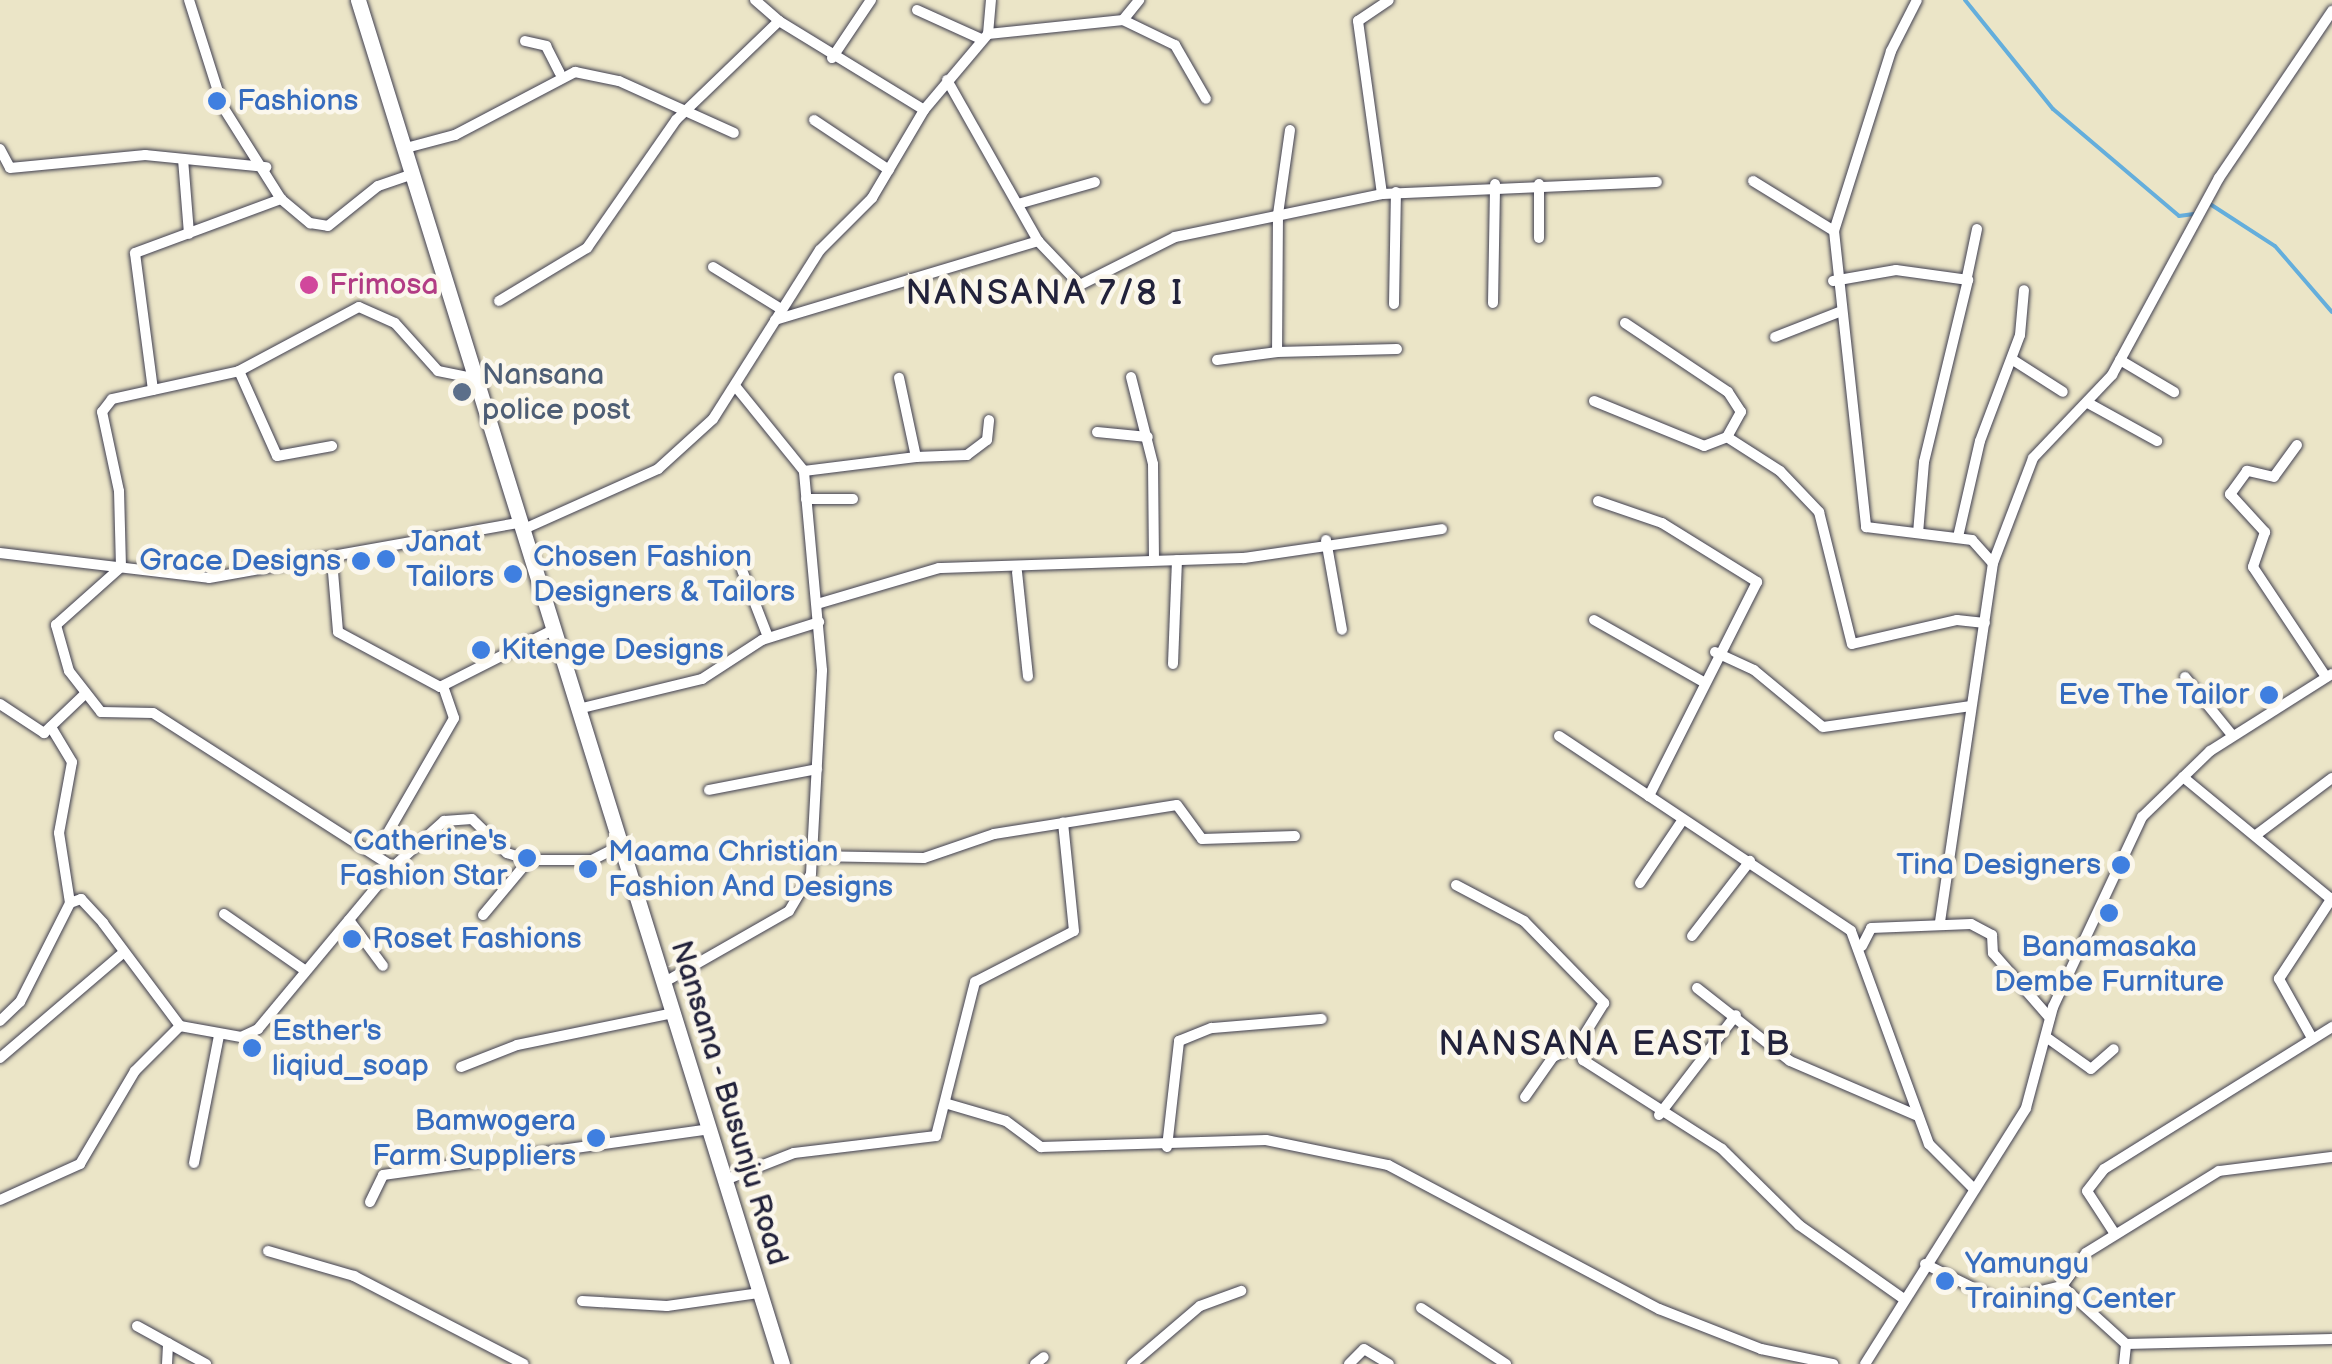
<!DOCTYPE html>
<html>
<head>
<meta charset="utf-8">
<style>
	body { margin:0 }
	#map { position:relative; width:2332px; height:1364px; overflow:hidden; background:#ebe5c7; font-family:"Balsamiq Sans",sans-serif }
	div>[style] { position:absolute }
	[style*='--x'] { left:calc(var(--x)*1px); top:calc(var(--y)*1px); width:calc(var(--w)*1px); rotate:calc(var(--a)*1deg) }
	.stream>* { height:4px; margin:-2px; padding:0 2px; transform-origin:2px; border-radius:2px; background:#64aedc }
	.roads { filter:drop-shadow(0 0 2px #403f50) drop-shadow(0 0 2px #403f50) }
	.minor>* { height:10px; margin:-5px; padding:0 5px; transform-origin:5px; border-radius:5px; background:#fff }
	.primary>* { height:15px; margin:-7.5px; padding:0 7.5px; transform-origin:7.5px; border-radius:7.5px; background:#fff }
	.dots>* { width:28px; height:28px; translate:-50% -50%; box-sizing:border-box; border:5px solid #fbf7ec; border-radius:50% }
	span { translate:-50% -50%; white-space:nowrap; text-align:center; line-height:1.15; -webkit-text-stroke:9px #fbf7ec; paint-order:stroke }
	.shop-label { font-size:30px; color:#366cbe }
	.left { translate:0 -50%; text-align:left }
	.right { translate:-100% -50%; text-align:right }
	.hotel-label { font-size:30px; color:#b23c85 }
	.service-label { font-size:30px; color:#4e5e75 }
	.street-label { font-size:30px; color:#22223b }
	.quarter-label { font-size:35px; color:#22223b; letter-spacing:2.5px }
</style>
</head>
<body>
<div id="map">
	<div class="stream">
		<div style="--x:1965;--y:0;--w:140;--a:51.1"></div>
		<div style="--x:2053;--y:109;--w:165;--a:40.3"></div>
		<div style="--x:2179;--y:216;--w:15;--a:-8"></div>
		<div style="--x:2210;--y:204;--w:77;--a:32.9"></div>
		<div style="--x:2275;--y:246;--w:87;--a:49.2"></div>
	</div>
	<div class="roads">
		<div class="minor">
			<div style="--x:189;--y:0;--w:112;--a:72.4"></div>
			<div style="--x:223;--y:107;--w:109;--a:57.8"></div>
			<div style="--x:281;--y:199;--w:38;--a:40"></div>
			<div style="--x:310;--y:223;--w:18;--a:9"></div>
			<div style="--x:328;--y:226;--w:64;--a:-38.7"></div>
			<div style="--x:378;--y:186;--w:37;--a:-19"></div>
			<div style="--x:755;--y:0;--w:32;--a:41"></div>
			<div style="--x:917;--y:10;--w:70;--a:24.4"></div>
			<div style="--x:1123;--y:20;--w:26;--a:-51"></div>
			<div style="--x:988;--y:34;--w:34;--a:-85"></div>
			<div style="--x:525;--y:41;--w:22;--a:13"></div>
			<div style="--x:546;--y:46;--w:30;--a:63"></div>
			<div style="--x:832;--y:58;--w:70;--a:-56.1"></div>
			<div style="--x:947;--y:80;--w:185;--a:60.5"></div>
			<div style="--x:1038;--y:241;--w:61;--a:46.3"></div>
			<div style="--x:1080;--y:285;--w:106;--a:-26.8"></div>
			<div style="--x:1175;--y:237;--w:211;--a:-11.7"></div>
			<div style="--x:1382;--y:194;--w:275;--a:-2.5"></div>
			<div style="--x:814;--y:120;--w:90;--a:33.7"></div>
			<div style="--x:1290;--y:130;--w:85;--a:98.1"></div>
			<div style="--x:1278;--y:214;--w:138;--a:90.4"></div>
			<div style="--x:1277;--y:352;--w:120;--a:-1.4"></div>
			<div style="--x:406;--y:148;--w:51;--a:-14.9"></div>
			<div style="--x:455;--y:135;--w:136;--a:-27.7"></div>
			<div style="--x:575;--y:72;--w:45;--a:11.6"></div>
			<div style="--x:619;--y:81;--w:126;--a:24.3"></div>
			<div style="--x:0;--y:149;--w:21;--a:62"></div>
			<div style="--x:10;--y:168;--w:136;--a:-5.5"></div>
			<div style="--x:145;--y:155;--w:122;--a:5.7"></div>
			<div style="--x:183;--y:159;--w:75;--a:85.4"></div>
			<div style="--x:1753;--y:181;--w:95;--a:31.7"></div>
			<div style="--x:1834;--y:231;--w:298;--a:83.8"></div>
			<div style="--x:1866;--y:527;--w:107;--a:7"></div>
			<div style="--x:1972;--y:540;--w:31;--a:48"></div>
			<div style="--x:1993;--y:563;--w:363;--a:98.4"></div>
			<div style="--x:1539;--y:184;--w:54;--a:90"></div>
			<div style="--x:1382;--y:194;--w:175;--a:-97.9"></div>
			<div style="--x:1358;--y:21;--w:37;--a:-34"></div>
			<div style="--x:1018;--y:204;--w:80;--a:-15.9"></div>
			<div style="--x:1834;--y:231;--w:189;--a:-72.4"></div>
			<div style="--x:1891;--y:51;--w:57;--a:-63"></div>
			<div style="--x:713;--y:267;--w:80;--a:31.7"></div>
			<div style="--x:1967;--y:277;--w:49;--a:-78.2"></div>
			<div style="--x:1833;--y:281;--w:64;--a:-9.9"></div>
			<div style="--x:1896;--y:270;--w:73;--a:7.9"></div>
			<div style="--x:1968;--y:280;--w:187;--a:103.6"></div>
			<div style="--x:1924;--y:462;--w:71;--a:94.8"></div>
			<div style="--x:499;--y:301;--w:103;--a:-31.1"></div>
			<div style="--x:587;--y:248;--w:156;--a:-55.2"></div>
			<div style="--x:676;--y:120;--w:143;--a:-43.9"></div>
			<div style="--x:779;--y:21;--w:170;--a:31.5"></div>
			<div style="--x:1493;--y:303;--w:119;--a:-89"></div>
			<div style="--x:1394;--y:304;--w:112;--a:-89"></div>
			<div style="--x:775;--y:320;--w:275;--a:-16.7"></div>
			<div style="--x:1775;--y:337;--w:69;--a:-21.3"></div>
			<div style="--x:1217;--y:360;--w:61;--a:-7.6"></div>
			<div style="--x:2013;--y:360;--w:59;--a:32.6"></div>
			<div style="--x:2120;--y:360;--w:63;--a:30.7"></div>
			<div style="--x:239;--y:371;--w:93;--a:65.9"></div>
			<div style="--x:277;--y:456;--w:56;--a:-10.3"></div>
			<div style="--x:1131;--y:377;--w:90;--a:75.8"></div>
			<div style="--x:1153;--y:464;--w:96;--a:89.4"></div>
			<div style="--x:153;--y:390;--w:138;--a:-97.5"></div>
			<div style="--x:135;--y:253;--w:156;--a:-20.3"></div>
			<div style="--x:1594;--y:401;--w:119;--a:22.2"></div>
			<div style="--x:1704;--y:446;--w:25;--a:-21"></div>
			<div style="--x:1727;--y:437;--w:29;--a:-61"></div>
			<div style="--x:1741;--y:412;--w:24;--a:-123"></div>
			<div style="--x:1728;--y:392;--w:124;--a:-146.2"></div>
			<div style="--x:2088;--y:403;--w:79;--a:28.8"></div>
			<div style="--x:1097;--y:432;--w:51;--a:5.6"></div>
			<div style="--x:1727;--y:437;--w:63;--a:32.7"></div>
			<div style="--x:1780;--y:471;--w:57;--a:46.4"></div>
			<div style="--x:1819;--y:512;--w:136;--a:76"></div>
			<div style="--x:1852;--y:644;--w:108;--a:-12.9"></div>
			<div style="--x:1957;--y:620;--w:28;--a:6"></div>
			<div style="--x:2297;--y:445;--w:39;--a:126"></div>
			<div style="--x:2274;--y:477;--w:28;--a:-167"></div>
			<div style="--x:2247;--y:471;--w:29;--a:126"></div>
			<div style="--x:2230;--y:494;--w:52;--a:47.4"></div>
			<div style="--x:2265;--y:532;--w:37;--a:109"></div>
			<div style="--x:2253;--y:567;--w:132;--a:56.4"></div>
			<div style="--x:916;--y:457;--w:51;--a:-2.2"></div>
			<div style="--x:967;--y:455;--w:25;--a:-37"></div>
			<div style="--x:987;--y:440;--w:20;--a:-84"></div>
			<div style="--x:804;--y:471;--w:113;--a:-7.1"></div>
			<div style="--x:916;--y:457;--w:81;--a:-102.1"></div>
			<div style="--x:806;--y:499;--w:47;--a:0"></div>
			<div style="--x:1598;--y:501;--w:68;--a:19"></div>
			<div style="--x:1662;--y:523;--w:112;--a:31.8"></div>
			<div style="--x:1757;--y:582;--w:240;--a:116.8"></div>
			<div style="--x:524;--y:529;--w:147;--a:-24.1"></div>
			<div style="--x:658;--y:469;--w:74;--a:-42.3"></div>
			<div style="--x:713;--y:419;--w:200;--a:-57.7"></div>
			<div style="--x:820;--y:250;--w:74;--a:-45"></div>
			<div style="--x:872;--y:198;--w:102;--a:-59.4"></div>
			<div style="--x:924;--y:110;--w:99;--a:-49.9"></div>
			<div style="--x:988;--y:34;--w:136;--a:-5.9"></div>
			<div style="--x:1123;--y:20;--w:58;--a:25.7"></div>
			<div style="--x:1175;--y:45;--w:62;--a:60.1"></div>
			<div style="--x:1958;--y:537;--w:98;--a:-77.1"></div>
			<div style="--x:1980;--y:441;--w:113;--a:-69.3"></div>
			<div style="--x:2020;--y:335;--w:45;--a:-84.9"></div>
			<div style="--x:1326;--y:540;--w:91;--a:79.9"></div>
			<div style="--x:0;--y:553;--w:210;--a:6.8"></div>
			<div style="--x:209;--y:578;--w:318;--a:-10.1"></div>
			<div style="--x:332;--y:560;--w:72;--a:85.2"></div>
			<div style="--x:338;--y:632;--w:116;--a:28.3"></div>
			<div style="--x:440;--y:687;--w:127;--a:-26.8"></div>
			<div style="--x:1993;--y:563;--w:112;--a:-69.1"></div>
			<div style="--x:2033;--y:458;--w:115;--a:-46.4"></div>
			<div style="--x:2112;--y:375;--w:224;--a:-61.5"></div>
			<div style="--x:2219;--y:178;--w:202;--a:-55.9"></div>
			<div style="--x:742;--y:570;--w:72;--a:68.8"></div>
			<div style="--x:1017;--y:572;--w:105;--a:84"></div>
			<div style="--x:817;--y:604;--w:127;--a:-16.4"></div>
			<div style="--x:939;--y:568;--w:305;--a:-1.9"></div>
			<div style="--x:1244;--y:558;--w:200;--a:-8.3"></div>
			<div style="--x:1594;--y:620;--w:124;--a:29.5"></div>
			<div style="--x:1715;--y:652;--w:43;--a:24.8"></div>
			<div style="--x:1754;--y:670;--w:89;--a:39.6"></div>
			<div style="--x:1823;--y:727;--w:148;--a:-8.1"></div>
			<div style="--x:1173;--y:664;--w:104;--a:-87.8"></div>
			<div style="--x:2185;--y:677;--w:75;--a:51"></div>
			<div style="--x:0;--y:704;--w:53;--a:33.4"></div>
			<div style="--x:44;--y:733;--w:57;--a:-43.6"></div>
			<div style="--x:578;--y:709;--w:128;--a:-13.6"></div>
			<div style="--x:702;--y:679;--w:72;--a:-33"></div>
			<div style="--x:762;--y:640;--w:60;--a:-17.5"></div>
			<div style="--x:1559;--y:736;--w:351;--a:33.7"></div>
			<div style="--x:1851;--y:931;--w:227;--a:69.9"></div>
			<div style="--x:1929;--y:1144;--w:62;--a:45"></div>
			<div style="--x:2183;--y:777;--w:192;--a:39.5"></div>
			<div style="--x:709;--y:790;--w:110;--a:-11"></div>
			<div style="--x:2256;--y:835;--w:95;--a:-36.9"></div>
			<div style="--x:375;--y:855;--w:158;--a:-60"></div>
			<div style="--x:454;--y:718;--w:34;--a:-109"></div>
			<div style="--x:810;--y:856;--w:114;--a:1"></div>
			<div style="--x:924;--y:858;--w:74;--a:-18.9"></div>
			<div style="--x:994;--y:834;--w:185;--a:-9"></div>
			<div style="--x:1177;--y:805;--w:42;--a:53.7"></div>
			<div style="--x:1202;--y:839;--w:93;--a:-1.8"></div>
			<div style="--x:393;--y:867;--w:285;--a:-147.3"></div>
			<div style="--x:153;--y:713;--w:52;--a:-178.9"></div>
			<div style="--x:101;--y:712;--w:52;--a:-128"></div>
			<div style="--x:69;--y:671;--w:48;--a:-105.8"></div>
			<div style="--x:56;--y:625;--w:87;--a:-41.7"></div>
			<div style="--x:121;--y:567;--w:76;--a:-91.5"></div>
			<div style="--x:119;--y:491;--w:81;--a:-102.1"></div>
			<div style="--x:102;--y:412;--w:16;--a:-52"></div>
			<div style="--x:112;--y:399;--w:130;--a:-12.4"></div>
			<div style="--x:239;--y:371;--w:136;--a:-28.1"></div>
			<div style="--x:359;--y:307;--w:39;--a:24"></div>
			<div style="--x:395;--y:323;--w:64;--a:48.1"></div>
			<div style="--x:438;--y:371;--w:41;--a:11.3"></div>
			<div style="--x:1640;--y:883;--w:75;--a:-55.9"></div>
			<div style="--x:1456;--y:885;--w:77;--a:27.9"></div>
			<div style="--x:1524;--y:921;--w:115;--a:45.7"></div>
			<div style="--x:1604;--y:1003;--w:49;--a:121.8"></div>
			<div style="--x:1578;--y:1045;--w:16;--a:72"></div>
			<div style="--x:1583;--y:1060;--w:165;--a:32.6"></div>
			<div style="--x:1722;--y:1149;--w:108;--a:44.6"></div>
			<div style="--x:1799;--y:1225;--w:125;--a:35.2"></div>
			<div style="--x:70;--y:903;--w:12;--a:-20"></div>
			<div style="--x:81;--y:899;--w:33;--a:47"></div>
			<div style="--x:103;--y:923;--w:129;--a:53.2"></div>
			<div style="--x:180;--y:1026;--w:62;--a:10.2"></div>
			<div style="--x:241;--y:1037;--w:19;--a:-25"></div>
			<div style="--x:258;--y:1029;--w:211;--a:-50.2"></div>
			<div style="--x:393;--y:867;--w:69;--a:-42"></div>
			<div style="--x:444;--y:821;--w:28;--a:-4"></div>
			<div style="--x:472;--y:819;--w:49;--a:44.2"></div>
			<div style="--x:507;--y:853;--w:23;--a:18"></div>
			<div style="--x:529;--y:860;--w:63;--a:0"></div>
			<div style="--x:592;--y:860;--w:31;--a:-27"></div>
			<div style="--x:224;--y:914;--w:96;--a:34.8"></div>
			<div style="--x:483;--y:915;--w:72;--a:-50.1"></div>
			<div style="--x:349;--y:920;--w:57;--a:53.5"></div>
			<div style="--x:1692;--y:936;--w:95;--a:-52.3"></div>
			<div style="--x:1862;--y:946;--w:20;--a:-63"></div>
			<div style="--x:1871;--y:928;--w:100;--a:-2.3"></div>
			<div style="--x:1971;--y:924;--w:24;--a:28"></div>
			<div style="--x:1992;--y:935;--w:18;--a:87"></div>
			<div style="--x:1993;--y:953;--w:86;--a:48.8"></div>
			<div style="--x:663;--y:983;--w:145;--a:-29.7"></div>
			<div style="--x:789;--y:911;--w:43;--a:-59.3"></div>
			<div style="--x:811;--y:874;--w:204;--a:-86.9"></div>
			<div style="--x:822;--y:670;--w:200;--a:-95.2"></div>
			<div style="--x:804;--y:471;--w:108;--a:-129"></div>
			<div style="--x:1697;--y:988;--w:118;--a:38.1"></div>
			<div style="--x:1790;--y:1061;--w:139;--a:23.3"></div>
			<div style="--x:0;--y:1021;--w:28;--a:-44"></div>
			<div style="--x:20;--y:1002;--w:111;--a:-63.2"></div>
			<div style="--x:70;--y:903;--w:71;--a:-98.9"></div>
			<div style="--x:59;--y:833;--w:72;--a:-79.6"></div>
			<div style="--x:72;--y:762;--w:41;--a:-121"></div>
			<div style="--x:2046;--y:1037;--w:55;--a:35.4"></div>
			<div style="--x:2091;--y:1069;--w:30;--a:-41"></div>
			<div style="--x:2312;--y:1038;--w:68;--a:-119.2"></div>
			<div style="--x:2279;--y:979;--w:97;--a:-56.8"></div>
			<div style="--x:0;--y:1058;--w:162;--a:-40.5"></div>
			<div style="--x:461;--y:1067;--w:60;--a:-21.4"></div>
			<div style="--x:517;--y:1045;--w:159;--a:-11.6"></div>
			<div style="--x:1525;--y:1097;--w:49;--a:-55"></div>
			<div style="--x:1553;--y:1057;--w:28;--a:-26"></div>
			<div style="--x:948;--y:1104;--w:60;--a:16.3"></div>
			<div style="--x:1006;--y:1121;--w:44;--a:36.6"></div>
			<div style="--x:1041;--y:1147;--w:225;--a:-1.8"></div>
			<div style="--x:1266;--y:1140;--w:125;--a:11.6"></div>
			<div style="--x:1388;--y:1165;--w:307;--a:28"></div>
			<div style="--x:1659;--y:1309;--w:110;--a:21.4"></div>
			<div style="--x:1761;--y:1349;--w:74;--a:11.8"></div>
			<div style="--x:1659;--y:1115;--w:126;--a:-52.4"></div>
			<div style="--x:1167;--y:1147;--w:107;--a:-83.5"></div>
			<div style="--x:1179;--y:1041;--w:35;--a:-22"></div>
			<div style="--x:1212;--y:1028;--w:110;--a:-4.7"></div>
			<div style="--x:194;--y:1163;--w:129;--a:-78.9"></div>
			<div style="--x:725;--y:1180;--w:74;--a:-21.4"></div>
			<div style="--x:794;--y:1153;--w:143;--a:-6.8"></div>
			<div style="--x:936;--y:1136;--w:159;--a:-75.8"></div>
			<div style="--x:975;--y:982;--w:111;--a:-27.3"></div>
			<div style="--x:1074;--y:931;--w:109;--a:-95.8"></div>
			<div style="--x:0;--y:1200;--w:88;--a:-24.2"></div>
			<div style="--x:80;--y:1164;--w:108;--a:-59.4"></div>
			<div style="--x:135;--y:1071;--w:64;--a:-45"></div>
			<div style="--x:370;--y:1202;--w:30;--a:-64"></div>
			<div style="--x:383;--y:1175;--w:329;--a:-8"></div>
			<div style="--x:2115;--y:1234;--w:51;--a:-123.1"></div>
			<div style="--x:2087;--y:1191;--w:28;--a:-52"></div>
			<div style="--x:2104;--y:1169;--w:269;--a:-31.9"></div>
			<div style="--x:268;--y:1251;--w:90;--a:16.2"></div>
			<div style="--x:354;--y:1276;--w:191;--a:27.4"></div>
			<div style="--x:1925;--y:1264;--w:84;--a:26.3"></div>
			<div style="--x:2000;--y:1301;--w:64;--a:-13.6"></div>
			<div style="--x:2062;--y:1286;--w:86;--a:42.2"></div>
			<div style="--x:2126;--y:1344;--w:206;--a:-1.4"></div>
			<div style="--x:2062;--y:1286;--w:41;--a:-54"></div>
			<div style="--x:2086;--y:1253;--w:156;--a:-31.7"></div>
			<div style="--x:2219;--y:1171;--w:114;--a:-7.1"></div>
			<div style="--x:582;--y:1301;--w:85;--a:3.4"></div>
			<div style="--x:667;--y:1306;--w:94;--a:-8"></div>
			<div style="--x:1421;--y:1308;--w:102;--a:33.4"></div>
			<div style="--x:137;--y:1326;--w:79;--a:28.8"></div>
			<div style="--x:167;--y:1364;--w:21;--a:-87"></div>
			<div style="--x:1035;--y:1364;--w:11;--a:-38"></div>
			<div style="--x:1132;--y:1364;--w:89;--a:-40.5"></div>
			<div style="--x:1200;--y:1306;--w:44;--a:-20.1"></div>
			<div style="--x:1349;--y:1364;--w:21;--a:-45"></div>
			<div style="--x:1364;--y:1349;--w:29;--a:31"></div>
			<div style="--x:1865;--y:1364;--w:302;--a:-57.8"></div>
			<div style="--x:2026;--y:1108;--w:105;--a:-75"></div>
			<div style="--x:2053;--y:1007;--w:210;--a:-64.9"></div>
			<div style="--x:2142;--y:817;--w:95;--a:-44.1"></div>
			<div style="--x:2210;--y:751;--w:144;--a:-32.3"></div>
			<div style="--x:2124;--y:1364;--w:20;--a:-84"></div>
		</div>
		<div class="primary">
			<div style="--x:358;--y:0;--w:1428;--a:72.73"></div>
		</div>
	</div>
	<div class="dots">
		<div style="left:217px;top:101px;background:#3f7fe0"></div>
		<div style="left:309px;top:285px;background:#d1479c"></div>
		<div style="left:462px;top:392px;background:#5c6f8a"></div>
		<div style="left:386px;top:559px;background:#3f7fe0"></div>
		<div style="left:361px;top:561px;background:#3f7fe0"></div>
		<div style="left:513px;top:574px;background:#3f7fe0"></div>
		<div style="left:481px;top:650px;background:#3f7fe0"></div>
		<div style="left:2269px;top:695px;background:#3f7fe0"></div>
		<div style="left:527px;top:858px;background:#3f7fe0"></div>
		<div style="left:2121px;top:865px;background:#3f7fe0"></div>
		<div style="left:588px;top:869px;background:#3f7fe0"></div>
		<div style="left:2109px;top:913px;background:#3f7fe0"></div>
		<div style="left:352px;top:939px;background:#3f7fe0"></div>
		<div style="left:252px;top:1048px;background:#3f7fe0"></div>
		<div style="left:596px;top:1138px;background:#3f7fe0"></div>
		<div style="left:1945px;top:1281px;background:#3f7fe0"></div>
	</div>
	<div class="shop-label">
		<span class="left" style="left:237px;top:101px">Fashions</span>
		<span class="left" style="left:406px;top:559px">Janat<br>Tailors</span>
		<span class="left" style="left:533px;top:574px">Chosen Fashion<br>Designers &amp; Tailors</span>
		<span class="right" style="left:341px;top:561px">Grace Designs</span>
		<span class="left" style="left:501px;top:650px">Kitenge Designs</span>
		<span class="right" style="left:2249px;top:695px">Eve The Tailor</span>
		<span class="right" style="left:507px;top:858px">Catherine's<br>Fashion Star</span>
		<span class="left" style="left:608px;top:869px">Maama Christian<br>Fashion And Designs</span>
		<span class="right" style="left:2101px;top:865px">Tina Designers</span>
		<span class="left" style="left:372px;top:939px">Roset Fashions</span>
		<span style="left:2109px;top:964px">Banamasaka<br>Dembe Furniture</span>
		<span class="left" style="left:272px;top:1048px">Esther's<br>liqiud_soap</span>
		<span class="right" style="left:576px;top:1138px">Bamwogera<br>Farm Suppliers</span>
		<span class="left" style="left:1965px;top:1281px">Yamungu<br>Training Center</span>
	</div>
	<div class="hotel-label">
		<span class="left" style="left:329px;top:285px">Frimosa</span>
	</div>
	<div class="service-label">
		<span class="left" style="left:482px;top:392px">Nansana<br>police post</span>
	</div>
	<div class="street-label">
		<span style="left:729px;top:1103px;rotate:73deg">Nansana - Busunju Road</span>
	</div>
	<div class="quarter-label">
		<span style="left:1045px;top:294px">NANSANA 7/8 I</span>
		<span style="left:1615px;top:1045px">NANSANA EAST I B</span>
	</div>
</div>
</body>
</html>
